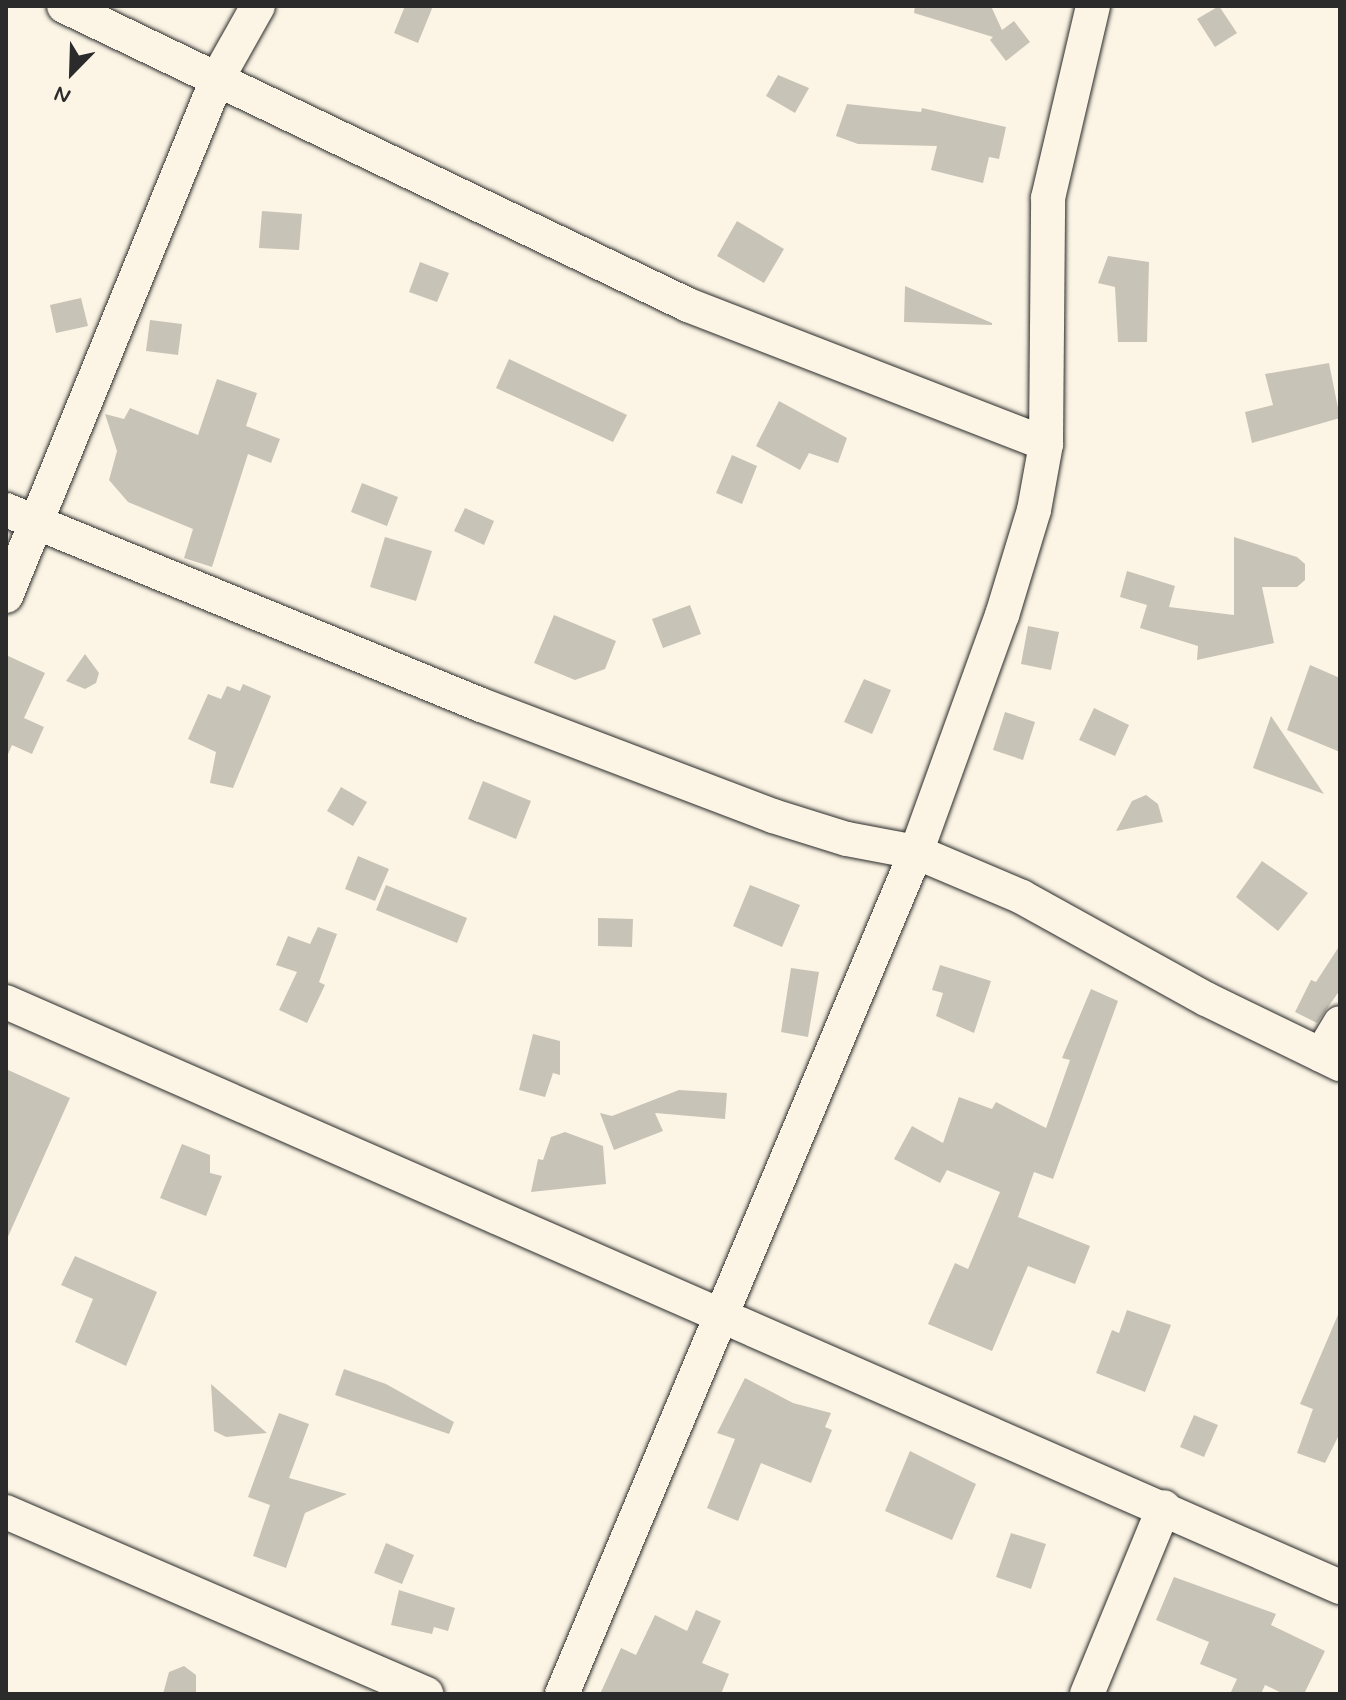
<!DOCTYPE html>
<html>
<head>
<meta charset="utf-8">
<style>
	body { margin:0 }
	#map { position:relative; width:1346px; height:1700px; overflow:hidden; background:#fcf5e5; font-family:Mynerve,sans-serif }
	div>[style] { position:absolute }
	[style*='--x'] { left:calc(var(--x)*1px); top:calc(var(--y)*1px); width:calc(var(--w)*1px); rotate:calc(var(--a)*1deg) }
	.building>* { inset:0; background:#c8c3b7 }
	.roads { filter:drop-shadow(0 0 2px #2b2b2b) drop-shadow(0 0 2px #2b2b2b) }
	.minor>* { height:34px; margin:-17px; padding:0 17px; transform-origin:17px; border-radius:17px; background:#fcf5e5 }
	span { translate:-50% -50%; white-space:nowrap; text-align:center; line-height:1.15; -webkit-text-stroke:6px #fcf5e5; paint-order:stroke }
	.frame { position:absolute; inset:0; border:8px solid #2b2b2b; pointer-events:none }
	.north { position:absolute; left:32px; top:32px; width:80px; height:80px; -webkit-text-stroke:6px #fcf5e5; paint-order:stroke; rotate:203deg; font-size:22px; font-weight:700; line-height:32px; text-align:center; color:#2b2b2b }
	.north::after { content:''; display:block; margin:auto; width:28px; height:36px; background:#2b2b2b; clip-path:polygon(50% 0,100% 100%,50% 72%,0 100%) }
</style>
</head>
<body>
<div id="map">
	<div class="building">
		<div style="clip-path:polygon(405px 6px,433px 6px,418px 43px,394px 33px)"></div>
		<div style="clip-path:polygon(915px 6px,991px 6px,1002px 30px,1014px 21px,1030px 42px,1006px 61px,990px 40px,993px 37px,914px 13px)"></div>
		<div style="clip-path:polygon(1219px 6px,1237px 33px,1215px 47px,1197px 19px)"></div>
		<div style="clip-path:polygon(778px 75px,809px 88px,795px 113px,766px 96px)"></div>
		<div style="clip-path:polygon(847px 104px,921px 112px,922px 108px,1006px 127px,999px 159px,989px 157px,983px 183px,931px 170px,937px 146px,858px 144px,836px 136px)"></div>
		<div style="clip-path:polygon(262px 211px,302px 214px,299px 250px,259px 248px)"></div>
		<div style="clip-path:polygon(737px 221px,784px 249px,764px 283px,717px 256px)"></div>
		<div style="clip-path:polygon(1108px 256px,1149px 262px,1147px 342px,1118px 342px,1115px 287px,1098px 283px)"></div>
		<div style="clip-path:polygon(420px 262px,449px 273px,437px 302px,409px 292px)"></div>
		<div style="clip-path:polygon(905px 286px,992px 323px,992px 325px,904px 322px)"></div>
		<div style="clip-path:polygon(81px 298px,88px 326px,56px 333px,50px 305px)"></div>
		<div style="clip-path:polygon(150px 320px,182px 324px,178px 355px,146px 351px)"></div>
		<div style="clip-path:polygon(509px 359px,627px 415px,613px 442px,496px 388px)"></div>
		<div style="clip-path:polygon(1329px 363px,1340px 418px,1252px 443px,1245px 412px,1273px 405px,1265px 374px)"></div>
		<div style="clip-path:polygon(217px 379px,257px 393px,246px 426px,280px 439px,271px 463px,248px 454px,212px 567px,184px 558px,193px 529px,128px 502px,109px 480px,117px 451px,105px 414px,124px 419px,130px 408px,198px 435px)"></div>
		<div style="clip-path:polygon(779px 401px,847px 438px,838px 463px,809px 453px,800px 470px,756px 446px)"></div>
		<div style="clip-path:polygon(732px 455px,757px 466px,742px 504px,716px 493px)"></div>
		<div style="clip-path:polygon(362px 483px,398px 497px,387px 526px,351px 512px)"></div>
		<div style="clip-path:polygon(465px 508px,494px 521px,484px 545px,454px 531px)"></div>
		<div style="clip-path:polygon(385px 537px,432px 551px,416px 601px,370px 587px)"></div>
		<div style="clip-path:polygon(1234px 537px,1297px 557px,1305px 564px,1305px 580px,1297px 587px,1262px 587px,1274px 643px,1197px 660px,1198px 646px,1140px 628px,1147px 605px,1120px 597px,1127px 571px,1175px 586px,1169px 607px,1234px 615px)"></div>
		<div style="clip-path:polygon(690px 605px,701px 634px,663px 648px,652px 619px)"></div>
		<div style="clip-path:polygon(554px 615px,616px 641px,605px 669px,575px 680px,534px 663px)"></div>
		<div style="clip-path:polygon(1028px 626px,1059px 632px,1051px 670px,1021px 664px)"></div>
		<div style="clip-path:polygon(85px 654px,99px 673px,96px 683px,85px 689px,66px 681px)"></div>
		<div style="clip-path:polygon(6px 655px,45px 673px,24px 718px,44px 727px,32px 754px,12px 745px,6px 759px)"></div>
		<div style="clip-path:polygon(1310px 665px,1340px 678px,1340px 752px,1287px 730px)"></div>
		<div style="clip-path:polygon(864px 679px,891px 690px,872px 734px,844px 722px)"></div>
		<div style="clip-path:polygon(243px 684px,271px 696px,233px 788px,210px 783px,216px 752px,188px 739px,208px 694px,221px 699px,227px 686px,240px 691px)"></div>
		<div style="clip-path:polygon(1094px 708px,1129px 725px,1115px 756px,1079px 740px)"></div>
		<div style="clip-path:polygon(1005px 712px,1035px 722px,1023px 760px,993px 750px)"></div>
		<div style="clip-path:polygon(1271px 716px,1324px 794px,1253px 768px)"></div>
		<div style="clip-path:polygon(483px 781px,531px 801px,516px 839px,468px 819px)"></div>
		<div style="clip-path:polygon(341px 787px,367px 802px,353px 826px,327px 811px)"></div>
		<div style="clip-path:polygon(1146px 795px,1158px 804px,1163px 822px,1116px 831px,1132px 801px)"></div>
		<div style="clip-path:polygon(358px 856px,389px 869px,375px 901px,345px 889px)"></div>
		<div style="clip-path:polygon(1262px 861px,1308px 893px,1278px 931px,1236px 897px)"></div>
		<div style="clip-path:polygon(386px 885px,467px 918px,457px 943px,376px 910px)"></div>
		<div style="clip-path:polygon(750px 885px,800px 905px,782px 947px,733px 926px)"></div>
		<div style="clip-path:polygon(598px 918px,633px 919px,632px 947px,598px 946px)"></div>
		<div style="clip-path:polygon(318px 927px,337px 934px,319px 982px,325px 985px,307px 1023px,279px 1010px,297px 972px,276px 965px,288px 936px,310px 944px)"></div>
		<div style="clip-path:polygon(1340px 945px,1340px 990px,1317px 1023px,1295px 1012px,1311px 980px,1316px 982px)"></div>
		<div style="clip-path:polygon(940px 965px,991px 981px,974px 1033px,936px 1016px,943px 993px,932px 990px)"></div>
		<div style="clip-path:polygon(791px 968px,819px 972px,808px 1037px,781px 1032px)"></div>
		<div style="clip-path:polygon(1091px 989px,1118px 1001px,1053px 1179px,1034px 1172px,1018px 1217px,1090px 1246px,1075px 1284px,1028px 1266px,992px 1351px,928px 1324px,955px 1263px,968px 1269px,1000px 1192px,947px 1170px,940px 1183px,894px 1159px,912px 1126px,943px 1143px,959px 1097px,992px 1109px,996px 1102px,1046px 1128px,1070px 1060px,1062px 1058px)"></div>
		<div style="clip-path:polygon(533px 1034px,560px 1041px,560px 1075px,553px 1073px,545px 1097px,519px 1090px)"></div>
		<div style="clip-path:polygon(6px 1069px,70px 1098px,6px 1241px)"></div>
		<div style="clip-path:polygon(679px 1090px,727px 1093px,725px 1119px,655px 1113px,663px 1131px,614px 1150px,600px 1113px,612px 1116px)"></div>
		<div style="clip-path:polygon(565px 1132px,603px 1146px,606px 1184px,531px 1192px,538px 1159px,543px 1160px,551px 1137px)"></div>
		<div style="clip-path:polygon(182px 1144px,210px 1155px,210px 1173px,222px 1176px,206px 1216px,160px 1198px)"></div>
		<div style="clip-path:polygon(75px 1256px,157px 1292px,126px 1366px,75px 1342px,93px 1299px,61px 1285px)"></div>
		<div style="clip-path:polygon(1127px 1310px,1171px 1325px,1145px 1392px,1096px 1373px,1112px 1330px,1119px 1333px)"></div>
		<div style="clip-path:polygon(1340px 1310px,1340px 1433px,1325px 1463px,1297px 1453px,1313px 1409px,1300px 1404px)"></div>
		<div style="clip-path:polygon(344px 1369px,386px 1384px,454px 1422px,449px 1434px,335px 1395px)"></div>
		<div style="clip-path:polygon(745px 1378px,793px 1403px,831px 1413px,825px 1427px,832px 1430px,811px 1483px,761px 1463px,738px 1521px,707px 1508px,735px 1439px,717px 1433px)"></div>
		<div style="clip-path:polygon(211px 1384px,267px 1433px,226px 1437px,214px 1431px)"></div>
		<div style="clip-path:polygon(279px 1413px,309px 1424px,289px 1478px,347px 1494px,305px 1513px,286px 1568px,253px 1556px,270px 1505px,248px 1497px)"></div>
		<div style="clip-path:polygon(1194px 1415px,1218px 1425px,1204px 1457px,1180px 1447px)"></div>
		<div style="clip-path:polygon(910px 1451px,976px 1484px,952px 1540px,885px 1511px)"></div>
		<div style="clip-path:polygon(1011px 1533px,1046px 1544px,1031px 1589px,996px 1577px)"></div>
		<div style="clip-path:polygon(386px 1543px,414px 1555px,402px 1584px,374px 1573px)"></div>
		<div style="clip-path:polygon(1174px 1577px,1276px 1614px,1271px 1625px,1325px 1651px,1304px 1694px,1284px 1694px,1265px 1685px,1261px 1694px,1230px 1694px,1237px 1679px,1200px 1664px,1209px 1642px,1156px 1620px)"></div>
		<div style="clip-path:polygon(399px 1590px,455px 1608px,448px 1631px,434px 1627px,432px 1634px,391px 1625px)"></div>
		<div style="clip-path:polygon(696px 1610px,721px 1621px,702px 1663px,729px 1674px,721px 1694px,600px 1694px,621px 1648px,636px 1655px,655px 1615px,687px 1631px)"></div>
		<div style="clip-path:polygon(184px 1666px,196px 1675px,196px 1694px,163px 1694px,169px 1672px)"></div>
	</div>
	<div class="roads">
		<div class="minor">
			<div style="--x:64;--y:6;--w:692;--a:25.6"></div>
			<div style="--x:688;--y:305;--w:384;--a:21.2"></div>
			<div style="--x:1046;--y:444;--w:67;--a:100.3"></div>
			<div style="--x:1034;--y:510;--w:110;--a:106.9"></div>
			<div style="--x:1002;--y:615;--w:252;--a:109.9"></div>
			<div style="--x:916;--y:852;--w:913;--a:112.8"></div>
			<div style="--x:1046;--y:444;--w:246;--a:-89.5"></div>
			<div style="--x:1048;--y:198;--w:197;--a:-76.8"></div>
			<div style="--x:6;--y:510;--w:513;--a:22.32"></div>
			<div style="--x:481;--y:705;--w:312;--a:20.8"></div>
			<div style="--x:773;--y:816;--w:77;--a:17.3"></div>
			<div style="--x:847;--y:839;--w:70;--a:10.7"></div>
			<div style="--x:916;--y:852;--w:115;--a:23"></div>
			<div style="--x:1022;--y:897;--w:210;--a:29"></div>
			<div style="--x:1206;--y:999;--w:149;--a:25.9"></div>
			<div style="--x:6;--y:596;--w:561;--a:-67.78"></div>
			<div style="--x:218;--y:77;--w:81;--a:-60.6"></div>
			<div style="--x:6;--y:1002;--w:1457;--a:23.68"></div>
			<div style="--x:1321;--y:1055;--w:37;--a:-59"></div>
			<div style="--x:6;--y:1512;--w:458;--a:23.4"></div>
			<div style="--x:1087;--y:1694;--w:202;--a:-67.6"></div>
		</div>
	</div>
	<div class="frame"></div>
	<div class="north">N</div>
</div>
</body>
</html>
